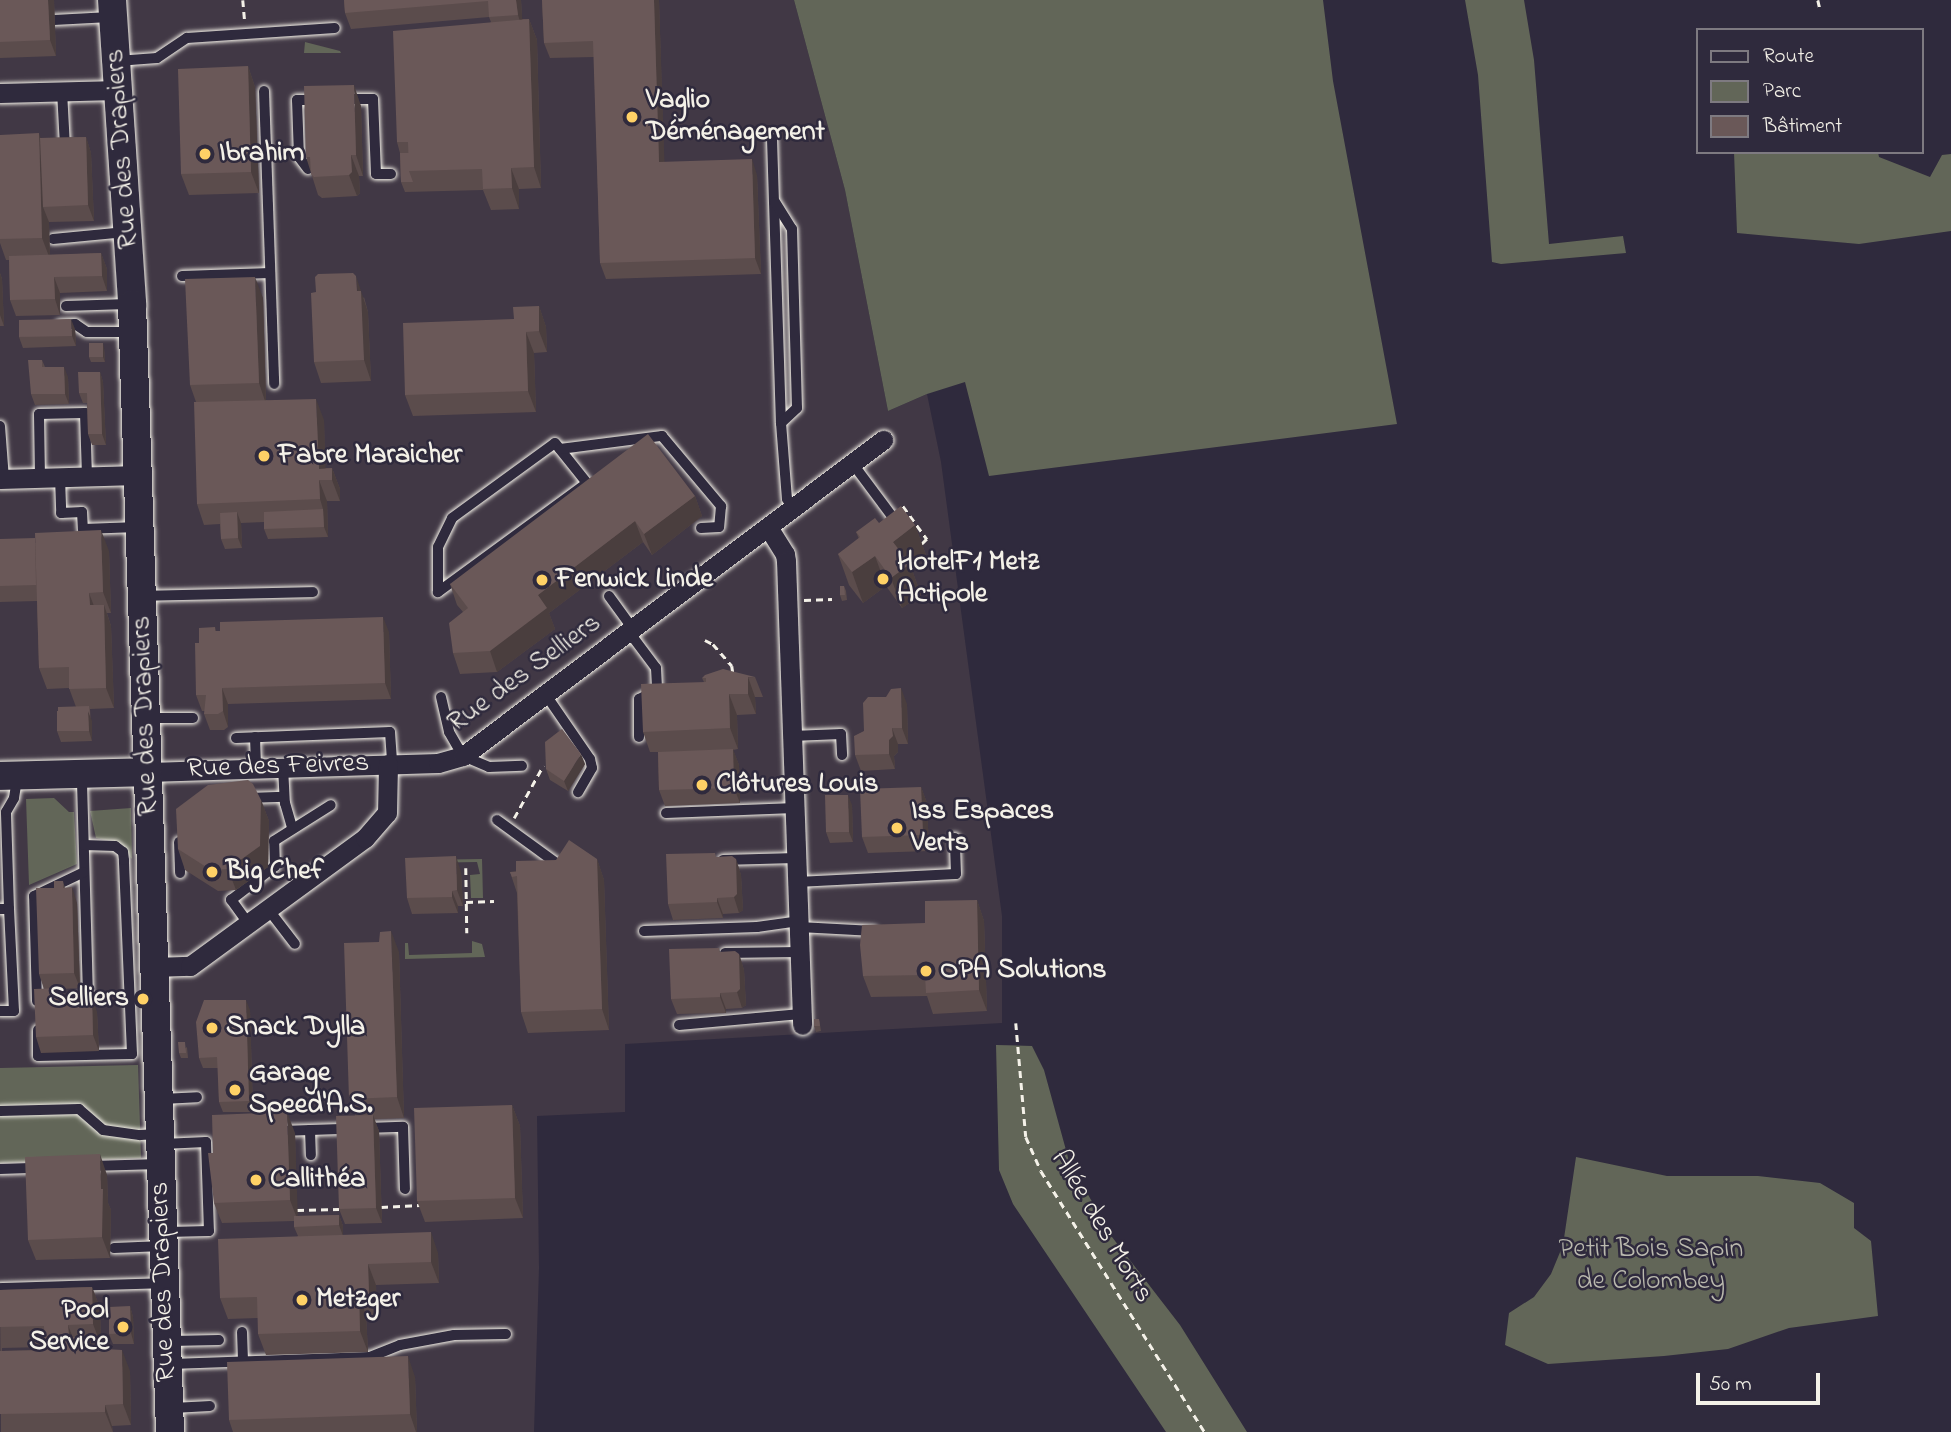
<!DOCTYPE html>
<html>
<head>
<meta charset="utf-8">
<style>
	body { margin:0 }
	#map { position:relative; width:1951px; height:1432px; overflow:hidden; background:#2f2a3d; font-family:"Indie Flower",sans-serif }
	div>[style] { position:absolute }
	[style*='--x'] { left:calc(var(--x)*1px); top:calc(var(--y)*1px); width:calc(var(--w)*1px); rotate:calc(var(--a)*1deg) }
	.built>* { inset:0; background:#413845 }
	.green>* { inset:0; background:#626658 }
	.path>* { height:2.5px; margin-top:-1.25px; transform-origin:0; background:repeating-linear-gradient(90deg,#f4f1e8 0 7px,transparent 0 12px) }
	.roads { filter:drop-shadow(0 0 2px #f4f1e8) drop-shadow(0 0 2px #f4f1e8) }
	.lane>* { height:10px; margin:-5px; padding:0 5px; transform-origin:5px; border-radius:5px; background:#2f2a3d }
	.street>* { height:19px; margin:-9.5px; padding:0 9.5px; transform-origin:9.5px; border-radius:9.5px; background:#2f2a3d }
	.secondary>* { height:28px; margin:-14px; padding:0 14px; transform-origin:14px; border-radius:14px; background:#2f2a3d }
	.wall>* { inset:0; background:#5b4c4c }
	.shaded-wall>* { inset:0; background:#4a3e3e }
	.building>* { inset:0; background:#6a5858 }
	.dots>* { width:19px; height:19px; translate:-50% -50%; box-sizing:border-box; border:4px solid #2f2a3d; border-radius:50% }
	span { translate:-50% -50%; white-space:nowrap; text-align:center; line-height:1.15; -webkit-text-stroke:5px #2f2a3d; paint-order:stroke }
	.poi-label { font-size:28px; color:#f4f1e8; font-weight:700 }
	.left { translate:0 -50%; text-align:left }
	.right { translate:-100% -50%; text-align:right }
	.street-label { font-size:28px; color:#f4f1e8 }
	.park-label { font-size:28px; color:#bab9ae }
	.legend { position:absolute; left:1696px; top:28px; width:228px; height:126px; box-sizing:border-box; background:#2f2a3d; border:2px solid #7e7a81; margin:0; padding:9px 12px; list-style:none; font-size:21px; color:#f4f1e8 }
	.legend li { display:flex; align-items:center; gap:14px; height:35px }
	.legend b { width:35px; border:2px solid #7e7a81 }
	.scale { position:absolute; left:1696px; top:1373px; width:124px; height:32px; box-sizing:border-box; border:4px solid #f4f1e8; border-top:0; padding-left:9px; font-size:21px; line-height:24px; white-space:nowrap; color:#f4f1e8; -webkit-text-stroke:5px #2f2a3d; paint-order:stroke }
</style>
</head>
<body>
<div id="map">
	<div class="built">
		<div style="clip-path:polygon(0 0,794px 0,845px 190px,888px 411px,927px 394px,941px 462px,1002px 916px,1002px 1023px,625px 1044px,625px 1112px,537px 1116px,539px 1268px,534px 1432px,0 1432px)"></div>
	</div>
	<div class="green">
		<div style="clip-path:polygon(794px 0,1323px 0,1333px 81px,1397px 424px,989px 476px,965px 382px,927px 394px,888px 411px,845px 190px)"></div>
		<div style="clip-path:polygon(1465px 0,1524px 0,1534px 60px,1549px 244px,1623px 236px,1626px 253px,1501px 264px,1492px 262px,1478px 75px)"></div>
		<div style="clip-path:polygon(305px 42px,340px 51px,341px 53px,304px 53px)"></div>
		<div style="clip-path:polygon(1734px 152px,1878px 152px,1879px 157px,1930px 177px,1942px 155px,1951px 154px,1951px 231px,1859px 244px,1737px 233px)"></div>
		<div style="clip-path:polygon(54px 798px,69px 812px,74px 812px,77px 864px,29px 885px,26px 799px)"></div>
		<div style="clip-path:polygon(131px 808px,132px 859px,116px 842px,96px 838px,90px 811px)"></div>
		<div style="clip-path:polygon(482px 859px,483px 898px,471px 898px,470px 875px,480px 874px,477px 862px,421px 863px,421px 860px)"></div>
		<div style="clip-path:polygon(472px 941px,482px 944px,485px 957px,405px 959px,405px 943px,408px 943px,409px 955px,472px 953px)"></div>
		<div style="clip-path:polygon(996px 1045px,1032px 1046px,1044px 1070px,1069px 1161px,1112px 1237px,1180px 1325px,1247px 1432px,1166px 1432px,1013px 1204px,999px 1170px)"></div>
		<div style="clip-path:polygon(138px 1065px,141px 1158px,0 1163px,0 1068px)"></div>
		<div style="clip-path:polygon(1576px 1157px,1667px 1176px,1758px 1176px,1820px 1183px,1854px 1203px,1854px 1228px,1871px 1241px,1878px 1316px,1789px 1328px,1728px 1349px,1664px 1356px,1548px 1364px,1505px 1345px,1509px 1313px,1534px 1297px,1551px 1274px,1563px 1245px)"></div>
	</div>
	<div class="path">
		<div style="--x:243;--y:0;--w:21;--a:85"></div>
		<div style="--x:1818;--y:0;--w:9;--a:77"></div>
		<div style="--x:903;--y:506;--w:41;--a:54"></div>
		<div style="--x:927;--y:539;--w:8;--a:135"></div>
		<div style="--x:804;--y:600;--w:28;--a:-2"></div>
		<div style="--x:705;--y:640;--w:9;--a:27"></div>
		<div style="--x:713;--y:644;--w:29;--a:49"></div>
		<div style="--x:732;--y:666;--w:7;--a:82"></div>
		<div style="--x:514;--y:818;--w:60;--a:-60.9"></div>
		<div style="--x:466;--y:868;--w:65;--a:89.1"></div>
		<div style="--x:466;--y:902;--w:28;--a:-2"></div>
		<div style="--x:1016;--y:1023;--w:114;--a:85"></div>
		<div style="--x:1026;--y:1137;--w:37;--a:66"></div>
		<div style="--x:1041;--y:1171;--w:308;--a:57.9"></div>
		<div style="--x:381;--y:1207;--w:39;--a:-3"></div>
		<div style="--x:297;--y:1210;--w:42;--a:-1.4"></div>
	</div>
	<div class="roads">
		<div class="lane">
			<div style="--x:54;--y:20;--w:56;--a:-3.1"></div>
			<div style="--x:117;--y:61;--w:40;--a:-4.3"></div>
			<div style="--x:157;--y:58;--w:36;--a:-34"></div>
			<div style="--x:187;--y:38;--w:148;--a:-3.9"></div>
			<div style="--x:62;--y:91;--w:56;--a:86.9"></div>
			<div style="--x:264;--y:91;--w:293;--a:88"></div>
			<div style="--x:345;--y:99;--w:28;--a:0"></div>
			<div style="--x:373;--y:99;--w:75;--a:87.7"></div>
			<div style="--x:376;--y:174;--w:15;--a:0"></div>
			<div style="--x:772;--y:139;--w:284;--a:88.2"></div>
			<div style="--x:781;--y:423;--w:76;--a:85.5"></div>
			<div style="--x:787;--y:499;--w:12;--a:59"></div>
			<div style="--x:308;--y:169;--w:15;--a:-127"></div>
			<div style="--x:299;--y:157;--w:57;--a:-92"></div>
			<div style="--x:297;--y:100;--w:19;--a:0"></div>
			<div style="--x:775;--y:202;--w:32;--a:58"></div>
			<div style="--x:792;--y:229;--w:179;--a:88.4"></div>
			<div style="--x:797;--y:408;--w:22;--a:137"></div>
			<div style="--x:53;--y:239;--w:73;--a:-5.5"></div>
			<div style="--x:182;--y:276;--w:88;--a:-2"></div>
			<div style="--x:66;--y:306;--w:62;--a:-1.8"></div>
			<div style="--x:60;--y:325;--w:15;--a:-4"></div>
			<div style="--x:75;--y:324;--w:14;--a:34"></div>
			<div style="--x:87;--y:332;--w:43;--a:0"></div>
			<div style="--x:0;--y:426;--w:53;--a:85.7"></div>
			<div style="--x:555;--y:443;--w:51;--a:51.3"></div>
			<div style="--x:587;--y:483;--w:185;--a:143.8"></div>
			<div style="--x:438;--y:592;--w:45;--a:-90"></div>
			<div style="--x:438;--y:547;--w:32;--a:-64"></div>
			<div style="--x:452;--y:518;--w:127;--a:-36.1"></div>
			<div style="--x:560;--y:449;--w:103;--a:-7.3"></div>
			<div style="--x:662;--y:436;--w:92;--a:49.9"></div>
			<div style="--x:721;--y:506;--w:21;--a:95"></div>
			<div style="--x:719;--y:527;--w:18;--a:177"></div>
			<div style="--x:853;--y:464;--w:64;--a:53.3"></div>
			<div style="--x:60;--y:477;--w:36;--a:88"></div>
			<div style="--x:61;--y:513;--w:21;--a:-3"></div>
			<div style="--x:82;--y:512;--w:17;--a:87"></div>
			<div style="--x:83;--y:529;--w:55;--a:-2.1"></div>
			<div style="--x:40;--y:478;--w:64;--a:-90.9"></div>
			<div style="--x:39;--y:414;--w:46;--a:-1.2"></div>
			<div style="--x:85;--y:413;--w:63;--a:88.2"></div>
			<div style="--x:142;--y:596;--w:171;--a:-1.3"></div>
			<div style="--x:609;--y:596;--w:41;--a:54"></div>
			<div style="--x:629;--y:632;--w:45;--a:53.1"></div>
			<div style="--x:656;--y:668;--w:22;--a:87"></div>
			<div style="--x:657;--y:690;--w:20;--a:153"></div>
			<div style="--x:639;--y:699;--w:38;--a:90"></div>
			<div style="--x:546;--y:695;--w:78;--a:55.5"></div>
			<div style="--x:590;--y:759;--w:9;--a:77"></div>
			<div style="--x:592;--y:768;--w:28;--a:120"></div>
			<div style="--x:441;--y:697;--w:36;--a:77"></div>
			<div style="--x:449;--y:732;--w:28;--a:60"></div>
			<div style="--x:463;--y:756;--w:28;--a:23"></div>
			<div style="--x:489;--y:767;--w:33;--a:-2"></div>
			<div style="--x:148;--y:718;--w:45;--a:0"></div>
			<div style="--x:792;--y:736;--w:49;--a:-2.3"></div>
			<div style="--x:841;--y:734;--w:21;--a:87"></div>
			<div style="--x:255;--y:737;--w:31;--a:88"></div>
			<div style="--x:236;--y:738;--w:154;--a:-2.2"></div>
			<div style="--x:390;--y:732;--w:32;--a:86"></div>
			<div style="--x:283;--y:767;--w:36;--a:87"></div>
			<div style="--x:285;--y:803;--w:26;--a:74"></div>
			<div style="--x:247;--y:798;--w:37;--a:-2"></div>
			<div style="--x:666;--y:813;--w:129;--a:-2.2"></div>
			<div style="--x:497;--y:820;--w:82;--a:36"></div>
			<div style="--x:179;--y:842;--w:31;--a:88"></div>
			<div style="--x:723;--y:860;--w:73;--a:-1.6"></div>
			<div style="--x:797;--y:882;--w:159;--a:-2.9"></div>
			<div style="--x:956;--y:874;--w:36;--a:-92"></div>
			<div style="--x:0;--y:909;--w:9;--a:0"></div>
			<div style="--x:9;--y:909;--w:97;--a:-91.8"></div>
			<div style="--x:6;--y:812;--w:16;--a:-60"></div>
			<div style="--x:14;--y:798;--w:18;--a:-81"></div>
			<div style="--x:268;--y:909;--w:44;--a:52.4"></div>
			<div style="--x:248;--y:923;--w:29;--a:-126"></div>
			<div style="--x:231;--y:900;--w:56;--a:-37.7"></div>
			<div style="--x:275;--y:866;--w:25;--a:-92"></div>
			<div style="--x:274;--y:841;--w:67;--a:-32.3"></div>
			<div style="--x:799;--y:927;--w:75;--a:3.1"></div>
			<div style="--x:644;--y:931;--w:113;--a:-2"></div>
			<div style="--x:757;--y:927;--w:42;--a:-8.1"></div>
			<div style="--x:725;--y:953;--w:74;--a:-0.8"></div>
			<div style="--x:78;--y:998;--w:10;--a:-6"></div>
			<div style="--x:88;--y:997;--w:219;--a:-91.6"></div>
			<div style="--x:37;--y:1001;--w:105;--a:-91.6"></div>
			<div style="--x:34;--y:896;--w:55;--a:-25.6"></div>
			<div style="--x:0;--y:1011;--w:14;--a:0"></div>
			<div style="--x:14;--y:1011;--w:102;--a:-92.8"></div>
			<div style="--x:679;--y:1025;--w:122;--a:-5.2"></div>
			<div style="--x:38;--y:1030;--w:26;--a:90"></div>
			<div style="--x:38;--y:1056;--w:94;--a:-1.2"></div>
			<div style="--x:132;--y:1054;--w:194;--a:-92.4"></div>
			<div style="--x:124;--y:860;--w:8;--a:-97"></div>
			<div style="--x:123;--y:852;--w:10;--a:-143"></div>
			<div style="--x:115;--y:846;--w:31;--a:-178"></div>
			<div style="--x:162;--y:1099;--w:35;--a:-3"></div>
			<div style="--x:0;--y:1111;--w:79;--a:-1.5"></div>
			<div style="--x:79;--y:1109;--w:32;--a:41"></div>
			<div style="--x:103;--y:1130;--w:37;--a:8"></div>
			<div style="--x:140;--y:1135;--w:19;--a:-3"></div>
			<div style="--x:366;--y:1128;--w:37;--a:-2"></div>
			<div style="--x:403;--y:1127;--w:62;--a:88.2"></div>
			<div style="--x:310;--y:1130;--w:38;--a:-2"></div>
			<div style="--x:282;--y:1131;--w:28;--a:-2"></div>
			<div style="--x:310;--y:1130;--w:25;--a:88"></div>
			<div style="--x:163;--y:1144;--w:43;--a:-2.7"></div>
			<div style="--x:206;--y:1142;--w:89;--a:88.1"></div>
			<div style="--x:209;--y:1231;--w:42;--a:178.6"></div>
			<div style="--x:91;--y:1166;--w:69;--a:-1.7"></div>
			<div style="--x:0;--y:1169;--w:37;--a:-2"></div>
			<div style="--x:114;--y:1248;--w:49;--a:-2.3"></div>
			<div style="--x:0;--y:1288;--w:164;--a:-1.7"></div>
			<div style="--x:242;--y:1332;--w:30;--a:88"></div>
			<div style="--x:171;--y:1341;--w:48;--a:-1.2"></div>
			<div style="--x:171;--y:1364;--w:199;--a:-2"></div>
			<div style="--x:370;--y:1357;--w:32;--a:-22"></div>
			<div style="--x:400;--y:1345;--w:55;--a:-10.5"></div>
			<div style="--x:454;--y:1335;--w:52;--a:-1.1"></div>
			<div style="--x:173;--y:1408;--w:37;--a:-3"></div>
		</div>
		<div class="street">
			<div style="--x:0;--y:93;--w:118;--a:-1.5"></div>
			<div style="--x:0;--y:479;--w:138;--a:-1.7"></div>
			<div style="--x:768;--y:527;--w:32;--a:58"></div>
			<div style="--x:785;--y:554;--w:7;--a:82"></div>
			<div style="--x:786;--y:561;--w:464;--a:88"></div>
			<div style="--x:148;--y:772;--w:290;--a:-1.8"></div>
			<div style="--x:438;--y:763;--w:26;--a:-16"></div>
			<div style="--x:463;--y:756;--w:526;--a:-36.96"></div>
			<div style="--x:154;--y:967;--w:36;--a:-2"></div>
			<div style="--x:190;--y:966;--w:217;--a:-36.2"></div>
			<div style="--x:365;--y:838;--w:33;--a:-49"></div>
			<div style="--x:387;--y:813;--w:49;--a:-88.8"></div>
		</div>
		<div class="secondary">
			<div style="--x:112;--y:0;--w:305;--a:86.2"></div>
			<div style="--x:132;--y:304;--w:1129;--a:88.07"></div>
			<div style="--x:0;--y:776;--w:148;--a:-1.5"></div>
		</div>
	</div>
	<div class="wall">
		<div style="clip-path:polygon(0 0,54px 0,56px 56px,0 58px)"></div>
		<div style="clip-path:polygon(344px 0,521px 0,522px 19px,529px 19px,537px 40px,541px 188px,519px 189px,519px 209px,491px 210px,483px 190px,405px 192px,401px 182px,400px 153px,397px 142px,491px 22px,489px 17px,351px 29px,345px 13px)"></div>
		<div style="clip-path:polygon(542px 0,659px 0,664px 162px,757px 175px,761px 274px,606px 279px,600px 263px,594px 57px,550px 58px,544px 43px)"></div>
		<div style="clip-path:polygon(248px 66px,255px 87px,259px 193px,189px 195px,181px 174px)"></div>
		<div style="clip-path:polygon(361px 106px,363px 176px,359px 176px,360px 193px,357px 196px,322px 198px,318px 195px,306px 157px)"></div>
		<div style="clip-path:polygon(0 135px,40px 138px,86px 137px,91px 153px,94px 221px,49px 222px,50px 255px,101px 253px,107px 269px,107px 291px,60px 293px,60px 315px,16px 316px,10px 300px,9px 260px,6px 260px,0 243px)"></div>
		<div style="clip-path:polygon(0 273px,2px 279px,4px 326px,0 326px)"></div>
		<div style="clip-path:polygon(364px 297px,368px 312px,371px 381px,321px 383px,314px 362px)"></div>
		<div style="clip-path:polygon(263px 298px,266px 400px,324px 420px,325px 468px,332px 468px,340px 489px,340px 501px,327px 501px,328px 537px,268px 539px,264px 529px,264px 522px,241px 523px,242px 548px,225px 549px,221px 539px,220px 524px,204px 525px,197px 504px,196px 402px,190px 385px)"></div>
		<div style="clip-path:polygon(539px 306px,546px 327px,547px 352px,534px 353px,536px 412px,413px 416px,405px 395px,514px 319px)"></div>
		<div style="clip-path:polygon(75px 329px,76px 346px,23px 348px,19px 337px)"></div>
		<div style="clip-path:polygon(104px 348px,105px 362px,91px 362px,89px 357px)"></div>
		<div style="clip-path:polygon(42px 360px,45px 367px,68px 377px,69px 404px,35px 405px,31px 394px)"></div>
		<div style="clip-path:polygon(100px 372px,103px 382px,106px 445px,92px 445px,88px 434px,87px 403px,83px 403px,79px 393px)"></div>
		<div style="clip-path:polygon(695px 496px,702px 516px,652px 555px,643px 542px,549px 613px,555px 629px,497px 672px,460px 674px,453px 653px,463px 612px,457px 605px,450px 584px)"></div>
		<div style="clip-path:polygon(879px 523px,915px 525px,926px 555px,911px 567px,921px 595px,902px 608px,886px 586px,863px 603px,849px 585px,838px 554px,859px 539px,856px 532px)"></div>
		<div style="clip-path:polygon(0 539px,109px 551px,111px 613px,107px 613px,111px 626px,114px 708px,90px 709px,92px 741px,61px 742px,57px 731px,76px 707px,69px 688px,47px 689px,39px 668px,37px 601px,0 602px)"></div>
		<div style="clip-path:polygon(844px 586px,846px 591px,847px 600px,842px 601px,840px 595px)"></div>
		<div style="clip-path:polygon(215px 627px,216px 631px,389px 632px,391px 699px,228px 704px,228px 727px,224px 730px,210px 730px,204px 714px,205px 711px,202px 711px,196px 695px,199px 643px)"></div>
		<div style="clip-path:polygon(755px 677px,763px 697px,755px 697px,756px 714px,737px 715px,738px 749px,733px 750px,739px 765px,740px 803px,665px 806px,659px 790px,658px 752px,650px 752px,643px 732px,704px 682px,702px 678px)"></div>
		<div style="clip-path:polygon(907px 704px,908px 744px,898px 744px,898px 752px,894px 756px,895px 769px,861px 771px,855px 755px,864px 731px)"></div>
		<div style="clip-path:polygon(585px 764px,568px 791px,550px 780px,546px 769px)"></div>
		<div style="clip-path:polygon(921px 787px,927px 803px,929px 851px,868px 853px,862px 837px)"></div>
		<div style="clip-path:polygon(261px 800px,269px 821px,268px 867px,236px 890px,218px 891px,185px 870px,178px 849px)"></div>
		<div style="clip-path:polygon(852px 805px,853px 842px,830px 843px,826px 832px)"></div>
		<div style="clip-path:polygon(717px 857px,736px 859px,741px 875px,743px 910px,739px 913px,723px 914px,723px 918px,673px 920px,668px 904px)"></div>
		<div style="clip-path:polygon(597px 859px,604px 880px,609px 1030px,528px 1033px,521px 1012px,517px 893px,510px 872px)"></div>
		<div style="clip-path:polygon(461px 872px,463px 906px,458px 906px,458px 913px,412px 914px,407px 898px)"></div>
		<div style="clip-path:polygon(63px 881px,65px 888px,77px 903px,80px 988px,62px 989px,66px 997px,97px 1012px,99px 1051px,41px 1053px,36px 1037px,44px 989px,39px 974px)"></div>
		<div style="clip-path:polygon(977px 900px,984px 921px,987px 1011px,933px 1014px,927px 996px,871px 997px,863px 976px,925px 923px)"></div>
		<div style="clip-path:polygon(719px 948px,720px 952px,739px 954px,744px 970px,746px 1005px,742px 1008px,726px 1009px,726px 1013px,677px 1014px,671px 999px)"></div>
		<div style="clip-path:polygon(399px 952px,404px 1118px,374px 1119px,379px 1131px,382px 1223px,345px 1224px,339px 1209px,355px 1115px,349px 1099px)"></div>
		<div style="clip-path:polygon(250px 1010px,253px 1112px,223px 1112px,219px 1102px,218px 1068px,203px 1068px,199px 1058px)"></div>
		<div style="clip-path:polygon(819px 1019px,821px 1031px,816px 1032px,814px 1026px)"></div>
		<div style="clip-path:polygon(187px 1047px,188px 1058px,181px 1058px,179px 1053px)"></div>
		<div style="clip-path:polygon(512px 1105px,520px 1126px,523px 1218px,425px 1222px,417px 1201px)"></div>
		<div style="clip-path:polygon(295px 1133px,297px 1216px,339px 1215px,343px 1226px,343px 1235px,438px 1253px,439px 1283px,376px 1285px,377px 1315px,366px 1315px,368px 1352px,266px 1355px,258px 1334px,258px 1318px,228px 1319px,220px 1298px,298px 1236px,294px 1227px,294px 1221px,222px 1223px,214px 1203px,213px 1153px)"></div>
		<div style="clip-path:polygon(107px 1175px,108px 1203px,111px 1210px,110px 1258px,36px 1260px,28px 1240px)"></div>
		<div style="clip-path:polygon(evenodd,92px 1287px,100px 1308px,101px 1345px,93px 1345px,94px 1349px,130px 1371px,131px 1425px,112px 1426px,113px 1432px,1px 1432px,0 1290px,92px 1287px,45px 1347px,45px 1350px,2px 1351px,2px 1348px,45px 1347px)"></div>
		<div style="clip-path:polygon(130px 1306px,133px 1317px,134px 1344px,113px 1344px,109px 1334px)"></div>
		<div style="clip-path:polygon(415px 1377px,417px 1432px,233px 1432px,229px 1420px)"></div>
	</div>
	<div class="shaded-wall">
		<div style="clip-path:polygon(48px 0,54px 0,56px 56px,50px 40px)"></div>
		<div style="clip-path:polygon(516px 0,521px 0,523px 31px,518px 15px)"></div>
		<div style="clip-path:polygon(654px 0,659px 0,665px 178px,659px 162px)"></div>
		<div style="clip-path:polygon(529px 19px,537px 40px,541px 188px,534px 167px)"></div>
		<div style="clip-path:polygon(248px 66px,255px 87px,259px 193px,251px 172px)"></div>
		<div style="clip-path:polygon(354px 85px,361px 106px,363px 176px,356px 155px)"></div>
		<div style="clip-path:polygon(39px 133px,46px 154px,43px 207px,49px 222px,50px 259px,42px 238px)"></div>
		<div style="clip-path:polygon(86px 137px,91px 153px,94px 221px,88px 205px)"></div>
		<div style="clip-path:polygon(351px 155px,359px 176px,360px 193px,357px 196px,349px 175px)"></div>
		<div style="clip-path:polygon(752px 159px,757px 175px,761px 274px,755px 258px)"></div>
		<div style="clip-path:polygon(511px 168px,519px 189px,519px 209px,512px 188px)"></div>
		<div style="clip-path:polygon(101px 253px,107px 269px,107px 291px,102px 276px)"></div>
		<div style="clip-path:polygon(0 273px,2px 279px,4px 326px,0 315px)"></div>
		<div style="clip-path:polygon(356px 276px,368px 312px,371px 381px,364px 360px)"></div>
		<div style="clip-path:polygon(54px 277px,60px 293px,60px 315px,55px 299px)"></div>
		<div style="clip-path:polygon(255px 277px,263px 298px,266px 404px,259px 383px)"></div>
		<div style="clip-path:polygon(539px 306px,546px 327px,547px 352px,539px 331px)"></div>
		<div style="clip-path:polygon(71px 319px,75px 329px,76px 346px,72px 336px)"></div>
		<div style="clip-path:polygon(526px 332px,534px 353px,536px 412px,528px 391px)"></div>
		<div style="clip-path:polygon(103px 343px,104px 348px,105px 362px,103px 357px)"></div>
		<div style="clip-path:polygon(64px 367px,68px 377px,69px 404px,65px 394px)"></div>
		<div style="clip-path:polygon(100px 372px,103px 382px,106px 445px,102px 434px)"></div>
		<div style="clip-path:polygon(316px 399px,324px 420px,326px 480px,319px 469px)"></div>
		<div style="clip-path:polygon(332px 468px,340px 489px,340px 501px,332px 480px)"></div>
		<div style="clip-path:polygon(319px 480px,327px 501px,328px 537px,324px 527px,323px 509px,320px 499px)"></div>
		<div style="clip-path:polygon(695px 496px,702px 516px,652px 555px,644px 534px)"></div>
		<div style="clip-path:polygon(237px 512px,241px 523px,242px 548px,238px 538px)"></div>
		<div style="clip-path:polygon(635px 521px,643px 542px,549px 613px,555px 629px,497px 672px,490px 651px,538px 595px)"></div>
		<div style="clip-path:polygon(915px 525px,926px 555px,911px 567px,921px 595px,902px 608px,891px 578px,893px 542px)"></div>
		<div style="clip-path:polygon(101px 530px,109px 551px,111px 613px,103px 592px)"></div>
		<div style="clip-path:polygon(875px 556px,886px 586px,863px 603px,852px 572px)"></div>
		<div style="clip-path:polygon(89px 593px,97px 614px,90px 605px)"></div>
		<div style="clip-path:polygon(104px 605px,111px 626px,114px 708px,106px 688px)"></div>
		<div style="clip-path:polygon(383px 617px,389px 632px,391px 699px,385px 683px)"></div>
		<div style="clip-path:polygon(748px 677px,755px 697px,756px 714px,748px 694px)"></div>
		<div style="clip-path:polygon(222px 688px,228px 704px,228px 727px,223px 711px)"></div>
		<div style="clip-path:polygon(901px 688px,907px 704px,908px 744px,902px 728px)"></div>
		<div style="clip-path:polygon(729px 694px,737px 715px,738px 749px,730px 728px)"></div>
		<div style="clip-path:polygon(88px 711px,92px 721px,92px 741px,89px 731px)"></div>
		<div style="clip-path:polygon(892px 728px,898px 744px,898px 752px,894px 756px,895px 769px,889px 754px,889px 740px)"></div>
		<div style="clip-path:polygon(733px 749px,739px 765px,740px 803px,734px 788px)"></div>
		<div style="clip-path:polygon(581px 754px,585px 764px,568px 791px,564px 781px)"></div>
		<div style="clip-path:polygon(921px 787px,927px 803px,929px 851px,923px 835px)"></div>
		<div style="clip-path:polygon(848px 795px,852px 805px,853px 842px,849px 832px)"></div>
		<div style="clip-path:polygon(261px 800px,269px 821px,268px 867px,236px 890px,228px 869px)"></div>
		<div style="clip-path:polygon(456px 856px,461px 872px,463px 906px,457px 890px)"></div>
		<div style="clip-path:polygon(597px 859px,604px 880px,609px 1030px,602px 1009px)"></div>
		<div style="clip-path:polygon(736px 859px,741px 875px,743px 910px,739px 913px,734px 897px)"></div>
		<div style="clip-path:polygon(72px 887px,77px 903px,80px 988px,74px 973px)"></div>
		<div style="clip-path:polygon(452px 891px,458px 906px,458px 913px,452px 897px)"></div>
		<div style="clip-path:polygon(717px 898px,723px 914px,723px 918px,717px 902px)"></div>
		<div style="clip-path:polygon(977px 900px,984px 921px,987px 1011px,979px 990px)"></div>
		<div style="clip-path:polygon(391px 931px,399px 952px,404px 1118px,397px 1097px)"></div>
		<div style="clip-path:polygon(739px 954px,744px 970px,746px 1005px,742px 1008px,737px 992px)"></div>
		<div style="clip-path:polygon(720px 993px,726px 1009px,726px 1013px,720px 997px)"></div>
		<div style="clip-path:polygon(92px 997px,97px 1012px,99px 1051px,93px 1035px)"></div>
		<div style="clip-path:polygon(246px 1000px,250px 1010px,253px 1112px,249px 1101px)"></div>
		<div style="clip-path:polygon(512px 1105px,520px 1126px,523px 1218px,515px 1198px)"></div>
		<div style="clip-path:polygon(287px 1112px,295px 1133px,298px 1221px,290px 1200px)"></div>
		<div style="clip-path:polygon(373px 1115px,379px 1131px,382px 1223px,376px 1208px)"></div>
		<div style="clip-path:polygon(100px 1154px,107px 1175px,108px 1203px,111px 1210px,110px 1258px,102px 1237px)"></div>
		<div style="clip-path:polygon(339px 1215px,343px 1226px,343px 1236px,339px 1225px)"></div>
		<div style="clip-path:polygon(431px 1232px,438px 1253px,439px 1283px,431px 1262px)"></div>
		<div style="clip-path:polygon(368px 1264px,376px 1285px,377px 1315px,369px 1294px)"></div>
		<div style="clip-path:polygon(92px 1287px,100px 1308px,101px 1345px,93px 1324px)"></div>
		<div style="clip-path:polygon(359px 1294px,366px 1315px,368px 1352px,360px 1331px)"></div>
		<div style="clip-path:polygon(130px 1306px,133px 1317px,134px 1344px,131px 1333px)"></div>
		<div style="clip-path:polygon(68px 1325px,76px 1346px,69px 1337px)"></div>
		<div style="clip-path:polygon(89px 1337px,97px 1357px,89px 1348px)"></div>
		<div style="clip-path:polygon(122px 1350px,130px 1371px,131px 1425px,123px 1404px)"></div>
		<div style="clip-path:polygon(408px 1356px,415px 1377px,417px 1432px,416px 1432px,410px 1414px)"></div>
		<div style="clip-path:polygon(105px 1405px,112px 1426px,113px 1432px,105px 1412px)"></div>
	</div>
	<div class="building">
		<div style="clip-path:polygon(0 0,48px 0,50px 40px,0 42px)"></div>
		<div style="clip-path:polygon(344px 0,516px 0,518px 15px,489px 17px,488px 1px,345px 13px)"></div>
		<div style="clip-path:polygon(542px 0,654px 0,659px 162px,752px 159px,755px 258px,600px 263px,593px 41px,544px 43px)"></div>
		<div style="clip-path:polygon(529px 19px,534px 167px,511px 168px,512px 188px,483px 189px,482px 169px,409px 171px,408px 142px,397px 142px,393px 31px)"></div>
		<div style="clip-path:polygon(248px 66px,251px 172px,181px 174px,178px 69px)"></div>
		<div style="clip-path:polygon(354px 85px,356px 155px,351px 155px,352px 172px,349px 175px,314px 177px,311px 174px,310px 157px,306px 157px,304px 86px)"></div>
		<div style="clip-path:polygon(39px 133px,42px 238px,0 239px,0 135px)"></div>
		<div style="clip-path:polygon(86px 137px,88px 205px,43px 207px,40px 138px)"></div>
		<div style="clip-path:polygon(400px 153px,409px 153px,409px 171px,413px 182px,401px 182px)"></div>
		<div style="clip-path:polygon(101px 253px,102px 276px,54px 277px,55px 299px,10px 300px,9px 256px)"></div>
		<div style="clip-path:polygon(353px 273px,356px 276px,357px 291px,361px 291px,364px 360px,314px 362px,311px 293px,316px 292px,315px 277px,318px 274px)"></div>
		<div style="clip-path:polygon(255px 277px,259px 383px,190px 385px,185px 279px)"></div>
		<div style="clip-path:polygon(539px 306px,539px 331px,526px 332px,528px 391px,405px 395px,403px 323px,514px 319px,513px 307px)"></div>
		<div style="clip-path:polygon(71px 319px,72px 336px,19px 337px,19px 320px)"></div>
		<div style="clip-path:polygon(89px 343px,103px 343px,103px 357px,89px 357px)"></div>
		<div style="clip-path:polygon(28px 360px,42px 360px,42px 367px,64px 367px,65px 394px,31px 394px)"></div>
		<div style="clip-path:polygon(78px 372px,100px 372px,102px 434px,88px 434px,87px 393px,79px 393px)"></div>
		<div style="clip-path:polygon(316px 399px,319px 469px,332px 468px,332px 480px,319px 480px,320px 499px,197px 504px,194px 402px)"></div>
		<div style="clip-path:polygon(648px 434px,695px 496px,644px 534px,635px 521px,538px 595px,547px 608px,490px 651px,453px 653px,449px 623px,468px 608px,450px 584px)"></div>
		<div style="clip-path:polygon(901px 506px,915px 525px,893px 542px,910px 564px,891px 578px,875px 556px,852px 572px,838px 554px,860px 537px,856px 532px,875px 518px,879px 523px)"></div>
		<div style="clip-path:polygon(323px 509px,324px 527px,264px 529px,264px 512px)"></div>
		<div style="clip-path:polygon(237px 512px,238px 538px,221px 539px,220px 513px)"></div>
		<div style="clip-path:polygon(101px 530px,103px 592px,89px 593px,90px 605px,104px 605px,106px 688px,69px 689px,69px 667px,39px 668px,35px 533px)"></div>
		<div style="clip-path:polygon(35px 538px,36px 585px,0 586px,0 539px)"></div>
		<div style="clip-path:polygon(840px 586px,844px 586px,845px 595px,840px 595px)"></div>
		<div style="clip-path:polygon(383px 617px,385px 683px,222px 688px,223px 711px,218px 714px,204px 714px,206px 695px,196px 695px,195px 643px,199px 643px,199px 628px,215px 627px,215px 631px,220px 631px,220px 622px)"></div>
		<div style="clip-path:polygon(723px 669px,755px 677px,748px 677px,748px 694px,729px 694px,730px 728px,643px 732px,641px 684px,706px 682px,706px 678px,702px 678px,705px 675px)"></div>
		<div style="clip-path:polygon(901px 688px,902px 728px,892px 728px,893px 736px,889px 740px,889px 754px,855px 755px,854px 736px,864px 731px,863px 703px,868px 697px,886px 697px,891px 689px)"></div>
		<div style="clip-path:polygon(89px 706px,90px 716px,88px 711px,58px 711px,58px 707px)"></div>
		<div style="clip-path:polygon(57px 711px,88px 711px,89px 731px,57px 731px)"></div>
		<div style="clip-path:polygon(562px 729px,581px 754px,564px 781px,546px 769px,545px 742px)"></div>
		<div style="clip-path:polygon(733px 749px,734px 788px,659px 790px,658px 752px)"></div>
		<div style="clip-path:polygon(248px 780px,253px 784px,261px 800px,260px 846px,228px 869px,211px 870px,178px 849px,176px 809px,208px 785px)"></div>
		<div style="clip-path:polygon(921px 787px,923px 835px,862px 837px,860px 789px)"></div>
		<div style="clip-path:polygon(825px 795px,848px 795px,849px 832px,826px 832px)"></div>
		<div style="clip-path:polygon(569px 840px,597px 859px,602px 1009px,521px 1012px,517px 876px,512px 877px,510px 872px,516px 872px,516px 861px,556px 860px)"></div>
		<div style="clip-path:polygon(715px 853px,716px 857px,732px 856px,736px 859px,737px 894px,734px 897px,717px 898px,717px 902px,668px 904px,666px 854px)"></div>
		<div style="clip-path:polygon(456px 856px,457px 890px,452px 891px,452px 897px,407px 898px,405px 858px)"></div>
		<div style="clip-path:polygon(54px 881px,63px 881px,63px 888px,72px 887px,74px 973px,39px 974px,36px 888px,54px 888px)"></div>
		<div style="clip-path:polygon(977px 900px,979px 990px,926px 993px,925px 975px,863px 976px,860px 945px,862px 925px,925px 923px,925px 901px)"></div>
		<div style="clip-path:polygon(391px 931px,397px 1097px,349px 1099px,344px 943px,379px 942px,380px 932px)"></div>
		<div style="clip-path:polygon(719px 948px,719px 952px,735px 951px,739px 954px,740px 989px,737px 992px,720px 993px,720px 997px,671px 999px,669px 949px)"></div>
		<div style="clip-path:polygon(62px 988px,63px 998px,92px 997px,93px 1035px,36px 1037px,34px 989px)"></div>
		<div style="clip-path:polygon(204px 1000px,246px 1000px,249px 1101px,219px 1102px,217px 1057px,199px 1058px,196px 1022px)"></div>
		<div style="clip-path:polygon(814px 1019px,819px 1019px,820px 1026px,814px 1026px)"></div>
		<div style="clip-path:polygon(178px 1042px,185px 1042px,186px 1053px,179px 1053px)"></div>
		<div style="clip-path:polygon(512px 1105px,515px 1198px,417px 1201px,414px 1108px)"></div>
		<div style="clip-path:polygon(287px 1112px,290px 1200px,214px 1203px,208px 1153px,213px 1153px,212px 1115px)"></div>
		<div style="clip-path:polygon(373px 1115px,376px 1208px,339px 1209px,336px 1116px)"></div>
		<div style="clip-path:polygon(100px 1154px,101px 1189px,103px 1189px,102px 1237px,28px 1240px,25px 1157px)"></div>
		<div style="clip-path:polygon(339px 1215px,339px 1225px,294px 1227px,294px 1216px)"></div>
		<div style="clip-path:polygon(431px 1232px,431px 1262px,368px 1264px,369px 1294px,359px 1294px,360px 1331px,258px 1334px,257px 1297px,220px 1298px,218px 1239px)"></div>
		<div style="clip-path:polygon(92px 1287px,93px 1324px,68px 1325px,69px 1337px,89px 1337px,89px 1348px,122px 1350px,123px 1404px,105px 1405px,105px 1412px,0 1414px,0 1351px,45px 1350px,44px 1326px,0 1327px,0 1290px)"></div>
		<div style="clip-path:polygon(130px 1306px,131px 1333px,109px 1334px,109px 1307px)"></div>
		<div style="clip-path:polygon(408px 1356px,410px 1414px,229px 1420px,227px 1362px)"></div>
	</div>
	<div class="dots">
		<div style="left:632px;top:117px;background:#ffd166"></div>
		<div style="left:205px;top:154px;background:#ffd166"></div>
		<div style="left:264px;top:456px;background:#ffd166"></div>
		<div style="left:883px;top:579px;background:#ffd166"></div>
		<div style="left:542px;top:580px;background:#ffd166"></div>
		<div style="left:702px;top:785px;background:#ffd166"></div>
		<div style="left:897px;top:828px;background:#ffd166"></div>
		<div style="left:212px;top:872px;background:#ffd166"></div>
		<div style="left:926px;top:971px;background:#ffd166"></div>
		<div style="left:143px;top:999px;background:#ffd166"></div>
		<div style="left:212px;top:1028px;background:#ffd166"></div>
		<div style="left:235px;top:1090px;background:#ffd166"></div>
		<div style="left:256px;top:1180px;background:#ffd166"></div>
		<div style="left:302px;top:1300px;background:#ffd166"></div>
		<div style="left:123px;top:1327px;background:#ffd166"></div>
	</div>
	<div class="poi-label">
		<span class="left" style="left:646px;top:117px">Vaglio<br>Déménagement</span>
		<span class="left" style="left:219px;top:154px">Ibrahim</span>
		<span class="left" style="left:278px;top:456px">Fabre Maraicher</span>
		<span class="left" style="left:897px;top:579px">HotelF1 Metz<br>Actipole</span>
		<span class="left" style="left:556px;top:580px">Fenwick Linde</span>
		<span class="left" style="left:716px;top:785px">Clôtures Louis</span>
		<span class="left" style="left:911px;top:828px">Iss Espaces<br>Verts</span>
		<span class="left" style="left:226px;top:872px">Big Chef</span>
		<span class="left" style="left:940px;top:971px">OPA Solutions</span>
		<span class="right" style="left:129px;top:999px">Selliers</span>
		<span class="left" style="left:226px;top:1028px">Snack Dylla</span>
		<span class="left" style="left:249px;top:1090px">Garage<br>Speed'A.S.</span>
		<span class="left" style="left:270px;top:1180px">Callithéa</span>
		<span class="left" style="left:316px;top:1300px">Metzger</span>
		<span class="right" style="left:109px;top:1327px">Pool<br>Service</span>
	</div>
	<div class="street-label">
		<span style="left:123px;top:149px;rotate:-94deg">Rue des Drapiers</span>
		<span style="left:525px;top:674px;rotate:-36deg">Rue des Selliers</span>
		<span style="left:146px;top:716px;rotate:-92deg">Rue des Drapiers</span>
		<span style="left:278px;top:767px;rotate:-2deg">Rue des Feivres</span>
		<span style="left:1101px;top:1227px;rotate:59deg">Allée des Morts</span>
		<span style="left:164px;top:1282px;rotate:-92deg">Rue des Drapiers</span>
	</div>
	<div class="park-label">
		<span style="left:1651px;top:1266px">Petit Bois Sapin<br>de Colombey</span>
	</div>
	<ul class="legend">
	<li><b style="height:9px;background:#2f2a3d"></b>Route</li>
	<li><b style="height:19px;background:#626658"></b>Parc</li>
	<li><b style="height:19px;background:#6a5858"></b>Bâtiment</li>
	</ul>
	<div class="scale">50 m</div>
</div>
</body>
</html>
